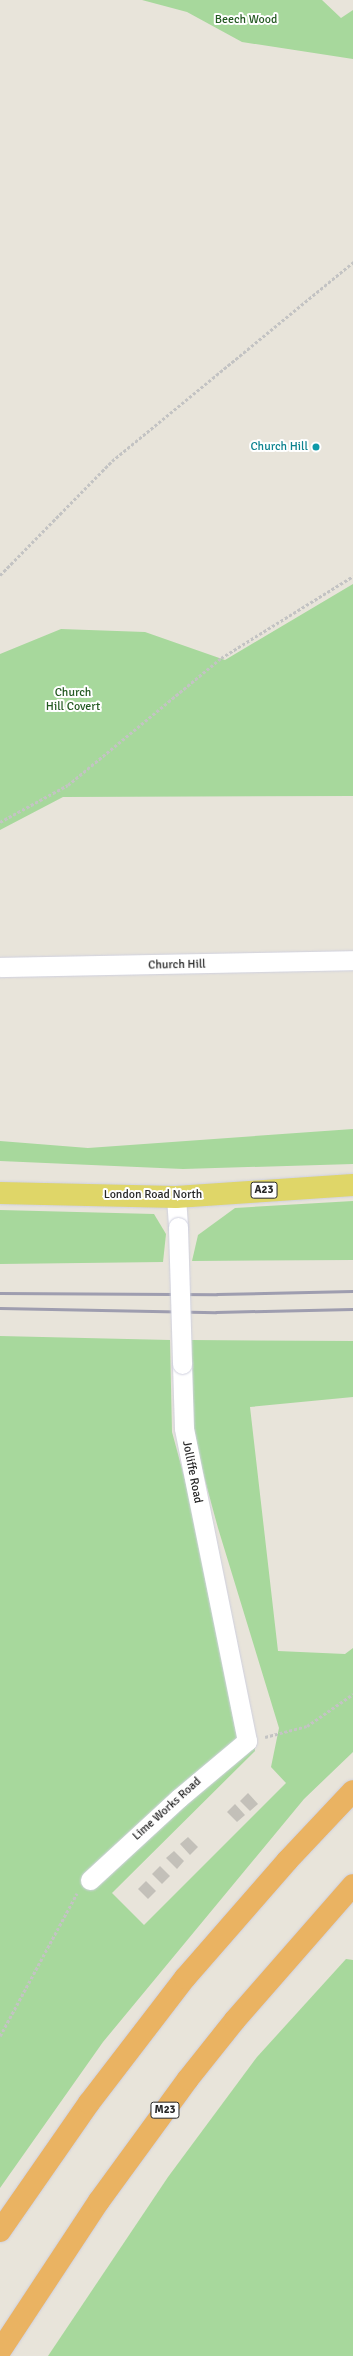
<!DOCTYPE html>
<html>
<head>
<meta charset="utf-8">
<style>
	body { margin:0 }
	#map { position:relative; width:353px; height:2356px; overflow:hidden; background:#e8e4da; font-family:Signika,sans-serif }
	div>[style] { position:absolute }
	[style*='--x'] { left:calc(var(--x)*1px); top:calc(var(--y)*1px); width:calc(var(--w)*1px); rotate:calc(var(--a)*1deg) }
	.green>* { inset:0; background:#a7d89c }
	.building>* { inset:0; background:#c3c0b9 }
	.path>* { height:2.5px; margin-top:-1.25px; transform-origin:0; background:repeating-linear-gradient(90deg,#c3c3c3 0 3px,transparent 0 5px) }
	.roads { filter:drop-shadow(0 0 1px #cfd0de) drop-shadow(0 0 1px #cfd0de) }
	.street>* { height:19px; margin:-9.5px; padding:0 9.5px; transform-origin:9.5px; border-radius:9.5px; background:#fff }
	.primary>* { height:22px; margin:-11px; padding:0 11px; transform-origin:11px; border-radius:11px; background:#dfd668 }
	.highway>* { height:22px; margin:-11px; padding:0 11px; transform-origin:11px; border-radius:11px; background:#eab362 }
	.rail>* { height:3px; margin:-1.5px; padding:0 1.5px; transform-origin:1.5px; border-radius:1.5px; background:#9e9daf }
	.bridges { filter:drop-shadow(0 0 1px #cfd0de) drop-shadow(0 0 1px #cfd0de) }
	.street-bridge>* { height:19px; margin:-9.5px; padding:0 9.5px; transform-origin:9.5px; border-radius:9.5px; background:#fff }
	.dots>* { width:11px; height:11px; translate:-50% -50%; box-sizing:border-box; border:2px solid #fff; border-radius:50% }
	span { translate:-50% -50%; white-space:nowrap; text-align:center; line-height:1.15; -webkit-text-stroke:4px #fff; paint-order:stroke }
	.shield-label span { padding:1px 3px; background:#fff; border:1px solid; border-radius:3px; -webkit-text-stroke-width:0 }
	.shield-label { font-size:11px; color:#272727; font-weight:700 }
	.park-label { font-size:12px; color:#235921 }
	.culture-label { font-size:12px; color:#0d838f }
	.right { translate:-100% -50%; text-align:right }
	.street-label { font-size:12px; color:#272727 }
</style>
</head>
<body>
<div id="map">
	<div class="green">
		<div style="clip-path:polygon(142px 0,322px 0,341px 18px,353px 10px,353px 59px,242px 42px,187px 12px)"></div>
		<div style="clip-path:polygon(353px 584px,353px 796px,63px 797px,0 830px,0 654px,61px 629px,145px 632px,225px 660px)"></div>
		<div style="clip-path:polygon(353px 1129px,353px 1164px,183px 1169px,0 1161px,0 1141px,88px 1148px)"></div>
		<div style="clip-path:polygon(353px 1201px,353px 1260px,192px 1261px,198px 1235px,235px 1208px)"></div>
		<div style="clip-path:polygon(0 1210px,154px 1214px,166px 1234px,163px 1262px,0 1264px)"></div>
		<div style="clip-path:polygon(0 1336px,170px 1340px,172px 1432px,252px 1725px,255px 1751px,112px 1893px,144px 1925px,286px 1783px,271px 1767px,279px 1728px,218px 1528px,191px 1429px,190px 1340px,353px 1341px,353px 1397px,250px 1407px,278px 1651px,345px 1654px,353px 1648px,353px 1752px,304px 1799px,103px 2042px,0 2188px)"></div>
		<div style="clip-path:polygon(346px 1959px,353px 1960px,353px 2356px,48px 2356px,168px 2177px,257px 2057px)"></div>
	</div>
	<div class="building">
		<div style="clip-path:polygon(248px 1793px,258px 1804px,250px 1811px,240px 1801px)"></div>
		<div style="clip-path:polygon(235px 1804px,245px 1815px,237px 1822px,227px 1812px)"></div>
		<div style="clip-path:polygon(188px 1837px,198px 1847px,190px 1855px,180px 1844px)"></div>
		<div style="clip-path:polygon(174px 1851px,184px 1861px,177px 1869px,166px 1858px)"></div>
		<div style="clip-path:polygon(160px 1866px,170px 1876px,162px 1884px,152px 1874px)"></div>
		<div style="clip-path:polygon(146px 1881px,156px 1891px,148px 1899px,138px 1889px)"></div>
	</div>
	<div class="path">
		<div style="--x:0;--y:575;--w:160;--a:-45.5"></div>
		<div style="--x:112;--y:461;--w:313;--a:-39.5"></div>
		<div style="--x:0;--y:822;--w:77;--a:-28.6"></div>
		<div style="--x:68;--y:785;--w:199;--a:-39.7"></div>
		<div style="--x:221;--y:658;--w:155;--a:-31.8"></div>
		<div style="--x:265;--y:1737;--w:43;--a:-14.7"></div>
		<div style="--x:307;--y:1726;--w:56;--a:-34.8"></div>
		<div style="--x:0;--y:2036;--w:162;--a:-61.7"></div>
	</div>
	<div class="roads">
		<div class="street">
			<div style="--x:0;--y:967;--w:353;--a:-1.1"></div>
			<div style="--x:176;--y:1197;--w:30;--a:86"></div>
			<div style="--x:90;--y:1880;--w:121;--a:-42.7"></div>
			<div style="--x:179;--y:1798;--w:89;--a:-40"></div>
			<div style="--x:247;--y:1741;--w:319;--a:-101.4"></div>
			<div style="--x:184;--y:1428;--w:64;--a:-91.8"></div>
		</div>
		<div class="primary">
			<div style="--x:0;--y:1193;--w:176;--a:1.3"></div>
			<div style="--x:176;--y:1197;--w:177;--a:-3.9"></div>
		</div>
		<div class="highway">
			<div style="--x:0;--y:2231;--w:156;--a:-55.2"></div>
			<div style="--x:89;--y:2103;--w:158;--a:-52.5"></div>
			<div style="--x:185;--y:1978;--w:155;--a:-48.9"></div>
			<div style="--x:287;--y:1861;--w:96;--a:-46.7"></div>
			<div style="--x:0;--y:2351;--w:180;--a:-56.6"></div>
			<div style="--x:99;--y:2201;--w:151;--a:-53.9"></div>
			<div style="--x:188;--y:2079;--w:75;--a:-51.5"></div>
			<div style="--x:235;--y:2020;--w:179;--a:-48.8"></div>
		</div>
	</div>
	<div class="rail">
		<div style="--x:0;--y:1293;--w:217;--a:0.3"></div>
		<div style="--x:217;--y:1294;--w:136;--a:-1.3"></div>
		<div style="--x:0;--y:1308;--w:216;--a:1.1"></div>
		<div style="--x:216;--y:1312;--w:137;--a:-1.3"></div>
	</div>
	<div class="bridges">
		<div class="street-bridge">
			<div style="--x:178;--y:1227;--w:137;--a:88.3"></div>
		</div>
	</div>
	<div class="dots">
		<div style="left:316px;top:447px;background:#0f9aa8"></div>
	</div>
	<div class="shield-label">
		<span style="left:264px;top:1190px">A23</span>
		<span style="left:165px;top:2110px">M23</span>
	</div>
	<div class="park-label">
		<span style="left:246px;top:20px">Beech Wood</span>
		<span style="left:73px;top:700px">Church<br>Hill Covert</span>
	</div>
	<div class="culture-label">
		<span class="right" style="left:308px;top:447px">Church Hill</span>
	</div>
	<div class="street-label">
		<span style="left:177px;top:965px;rotate:-1deg">Church Hill</span>
		<span style="left:153px;top:1195px">London Road North</span>
		<span style="left:192px;top:1472px;rotate:79deg">Jolliffe Road</span>
		<span style="left:167px;top:1809px;rotate:-42deg">Lime Works Road</span>
	</div>
</div>
</body>
</html>
